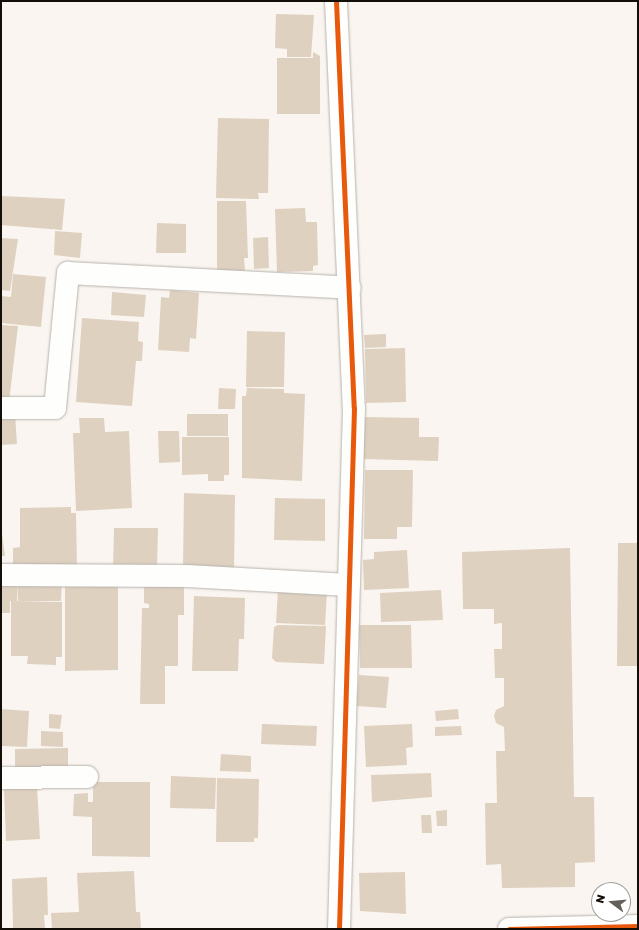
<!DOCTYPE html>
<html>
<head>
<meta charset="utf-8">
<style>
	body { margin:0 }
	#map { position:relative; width:639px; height:930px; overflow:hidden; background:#faf5f0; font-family:"Golos Text",sans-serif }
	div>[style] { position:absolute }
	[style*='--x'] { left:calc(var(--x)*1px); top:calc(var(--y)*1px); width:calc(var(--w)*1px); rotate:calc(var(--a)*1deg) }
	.building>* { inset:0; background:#dfd1c0 }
	.roads { filter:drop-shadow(0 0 1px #b7b2ac) drop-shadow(0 0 1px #b7b2ac) }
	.minor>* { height:22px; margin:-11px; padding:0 11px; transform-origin:11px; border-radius:11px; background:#fefefd }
	.cycleway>* { height:5px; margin:-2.5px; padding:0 2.5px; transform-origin:2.5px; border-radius:2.5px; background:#e8590c }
	span { translate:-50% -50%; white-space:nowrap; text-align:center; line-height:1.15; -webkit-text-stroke:3.5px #fff; paint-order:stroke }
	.frame { position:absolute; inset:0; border:2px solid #130e08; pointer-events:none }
	.north { position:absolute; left:591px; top:882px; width:40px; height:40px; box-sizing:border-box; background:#fff; border:1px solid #a19f9c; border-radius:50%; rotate:286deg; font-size:11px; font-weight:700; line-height:16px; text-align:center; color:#130e08 }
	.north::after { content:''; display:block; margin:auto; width:14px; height:18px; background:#645f59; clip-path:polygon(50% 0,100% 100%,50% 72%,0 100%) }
</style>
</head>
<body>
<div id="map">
	<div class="building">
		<div style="clip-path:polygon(276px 14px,314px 15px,311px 57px,287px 57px,287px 49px,275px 48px)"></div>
		<div style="clip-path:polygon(313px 52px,320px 56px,320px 114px,277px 114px,277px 58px,313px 58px)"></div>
		<div style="clip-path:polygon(218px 118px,269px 119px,268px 193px,258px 193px,259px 199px,216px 198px)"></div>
		<div style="clip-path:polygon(2px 196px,65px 199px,62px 230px,1px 225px)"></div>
		<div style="clip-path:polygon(217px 201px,246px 201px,248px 258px,244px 258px,245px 271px,217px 271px)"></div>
		<div style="clip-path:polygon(305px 208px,306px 222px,317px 222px,318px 265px,313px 266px,313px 271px,277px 272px,275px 209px)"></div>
		<div style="clip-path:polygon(157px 223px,186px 224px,186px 253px,156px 253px)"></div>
		<div style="clip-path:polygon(55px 231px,82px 233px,80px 258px,54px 255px)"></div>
		<div style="clip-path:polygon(268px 237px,269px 268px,254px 269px,253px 238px)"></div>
		<div style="clip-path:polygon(1px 238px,18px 239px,10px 291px,1px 290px)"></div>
		<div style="clip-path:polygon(13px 274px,46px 277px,41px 327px,1px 323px,1px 296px,11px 297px)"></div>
		<div style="clip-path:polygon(170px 290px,199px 293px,196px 339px,190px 338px,189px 352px,158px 350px,161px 297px,169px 298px)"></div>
		<div style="clip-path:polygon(112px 292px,146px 295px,144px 317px,111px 315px)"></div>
		<div style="clip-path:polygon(82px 318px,139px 322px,138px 341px,143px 342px,142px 361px,136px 361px,132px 406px,76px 402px)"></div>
		<div style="clip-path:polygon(1px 325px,18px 326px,9px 402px,1px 401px)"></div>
		<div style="clip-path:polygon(247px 331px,285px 332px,284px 387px,246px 387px)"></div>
		<div style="clip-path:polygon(386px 334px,386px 347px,365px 348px,364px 335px)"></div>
		<div style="clip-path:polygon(405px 348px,406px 402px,366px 403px,365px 349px)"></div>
		<div style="clip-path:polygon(219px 388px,236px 389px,235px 409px,218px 409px)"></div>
		<div style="clip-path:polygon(247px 388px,284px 389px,284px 393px,305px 394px,302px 481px,242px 478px,242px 396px,246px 396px)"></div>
		<div style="clip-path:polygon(15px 414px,17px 444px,1px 445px,1px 415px)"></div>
		<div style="clip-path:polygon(187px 414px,228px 414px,228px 436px,187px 436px)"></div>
		<div style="clip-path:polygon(363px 417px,419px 418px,419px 437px,439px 437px,438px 461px,362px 459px)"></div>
		<div style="clip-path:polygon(79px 418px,104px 418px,105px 432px,129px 431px,132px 508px,76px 511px,73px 433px,80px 433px)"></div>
		<div style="clip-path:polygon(158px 431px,179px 431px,180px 462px,159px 463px)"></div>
		<div style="clip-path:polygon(182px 437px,229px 437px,229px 475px,224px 475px,224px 481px,208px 481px,208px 474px,182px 475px)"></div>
		<div style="clip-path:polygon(365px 470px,413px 470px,412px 527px,397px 527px,397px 539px,364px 539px)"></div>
		<div style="clip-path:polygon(184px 493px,235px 495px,234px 573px,183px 569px)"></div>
		<div style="clip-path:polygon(275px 498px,325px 499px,325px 541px,274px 540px)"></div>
		<div style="clip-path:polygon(71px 507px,71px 513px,76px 513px,77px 567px,13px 567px,13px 548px,20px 547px,20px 508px)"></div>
		<div style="clip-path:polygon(1px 526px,5px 556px,1px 556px)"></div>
		<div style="clip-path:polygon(114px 528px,158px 528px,157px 570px,113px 569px)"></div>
		<div style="clip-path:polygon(618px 543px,638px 543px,638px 666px,617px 666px)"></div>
		<div style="clip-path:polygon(570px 548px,574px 797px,594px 797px,595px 862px,575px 863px,575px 887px,502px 888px,501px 864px,486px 865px,485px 803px,497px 803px,496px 751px,505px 751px,504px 727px,496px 723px,494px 716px,496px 710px,504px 706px,504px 678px,495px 678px,494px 649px,502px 649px,502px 623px,494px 624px,494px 609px,463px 609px,462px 552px)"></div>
		<div style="clip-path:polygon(407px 550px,409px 588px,364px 590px,363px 560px,374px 559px,374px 552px)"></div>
		<div style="clip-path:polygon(18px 580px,62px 581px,61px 601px,18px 601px)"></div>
		<div style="clip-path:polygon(184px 580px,184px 615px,178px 615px,178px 666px,165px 666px,165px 704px,140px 704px,142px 608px,149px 608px,149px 604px,144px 603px,144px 584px)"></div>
		<div style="clip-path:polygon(1px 583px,18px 583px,17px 601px,10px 601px,10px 613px,1px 613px)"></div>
		<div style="clip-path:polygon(118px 586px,118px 670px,65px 671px,65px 587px)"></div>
		<div style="clip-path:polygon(278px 589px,327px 592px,325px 625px,276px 623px)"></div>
		<div style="clip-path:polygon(441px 590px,443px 620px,381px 622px,380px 593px)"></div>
		<div style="clip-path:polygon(194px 596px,245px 598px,244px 639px,239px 639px,238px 671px,192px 671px)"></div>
		<div style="clip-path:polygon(11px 601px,62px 602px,62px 657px,56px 657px,56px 665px,27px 664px,28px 656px,11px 656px)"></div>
		<div style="clip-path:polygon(278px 625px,326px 626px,324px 664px,276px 662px,272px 658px,274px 627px)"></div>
		<div style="clip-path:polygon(359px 625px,411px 625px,412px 668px,360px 668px)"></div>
		<div style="clip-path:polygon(359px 675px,389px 677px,386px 708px,356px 706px)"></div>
		<div style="clip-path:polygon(1px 709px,29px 711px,27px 747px,1px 746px)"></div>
		<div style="clip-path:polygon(458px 709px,459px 719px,436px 721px,435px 711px)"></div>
		<div style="clip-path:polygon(49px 714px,62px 715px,60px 729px,49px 728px)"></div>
		<div style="clip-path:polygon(262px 724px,317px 726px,316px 746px,261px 744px)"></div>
		<div style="clip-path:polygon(412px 724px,413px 747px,406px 748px,407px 765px,366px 767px,364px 726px)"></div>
		<div style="clip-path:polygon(461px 726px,462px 735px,435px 736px,435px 727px)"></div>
		<div style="clip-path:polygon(41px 731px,63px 732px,63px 747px,41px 746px)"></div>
		<div style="clip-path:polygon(68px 748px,68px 773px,15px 773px,15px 749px)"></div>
		<div style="clip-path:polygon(221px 754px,251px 756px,251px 772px,220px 771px)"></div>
		<div style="clip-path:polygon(431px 773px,432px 797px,372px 802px,371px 775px)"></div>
		<div style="clip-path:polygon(171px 776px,216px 778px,215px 809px,170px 808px)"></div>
		<div style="clip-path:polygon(217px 778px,259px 779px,258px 838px,254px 838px,254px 842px,216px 842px)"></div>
		<div style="clip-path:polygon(93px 782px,150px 782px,150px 857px,92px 856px,92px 817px,73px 816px,74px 794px,88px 793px,88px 802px,93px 802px)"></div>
		<div style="clip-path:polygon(37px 787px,40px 839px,6px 841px,4px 789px)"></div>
		<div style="clip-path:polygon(447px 810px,447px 826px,437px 826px,436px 811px)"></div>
		<div style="clip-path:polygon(421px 815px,431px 815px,432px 833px,422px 833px)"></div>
		<div style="clip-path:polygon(134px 871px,136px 912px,140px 912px,141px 929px,52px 929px,51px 913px,79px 912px,77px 873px)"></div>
		<div style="clip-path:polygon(405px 872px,406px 914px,360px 911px,359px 873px)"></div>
		<div style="clip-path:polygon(47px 877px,48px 915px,44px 915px,45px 929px,13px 929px,12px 879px)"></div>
	</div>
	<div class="roads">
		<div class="minor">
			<div style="--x:336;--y:1;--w:407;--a:87.5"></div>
			<div style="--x:354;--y:408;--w:521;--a:91.65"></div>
			<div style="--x:1;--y:408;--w:54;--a:0"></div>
			<div style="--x:55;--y:408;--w:136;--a:-84.5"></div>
			<div style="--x:68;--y:273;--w:282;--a:3"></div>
			<div style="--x:1;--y:575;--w:186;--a:0.3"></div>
			<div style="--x:187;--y:576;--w:162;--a:3.2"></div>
			<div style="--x:1;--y:778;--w:86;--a:-0.7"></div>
			<div style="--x:509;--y:929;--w:129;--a:-1.3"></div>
		</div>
	</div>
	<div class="cycleway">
		<div style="--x:336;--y:1;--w:407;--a:87.5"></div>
		<div style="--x:354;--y:408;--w:521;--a:91.65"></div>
		<div style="--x:509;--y:929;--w:129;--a:-1.3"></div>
	</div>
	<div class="frame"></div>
	<div class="north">N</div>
</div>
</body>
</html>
